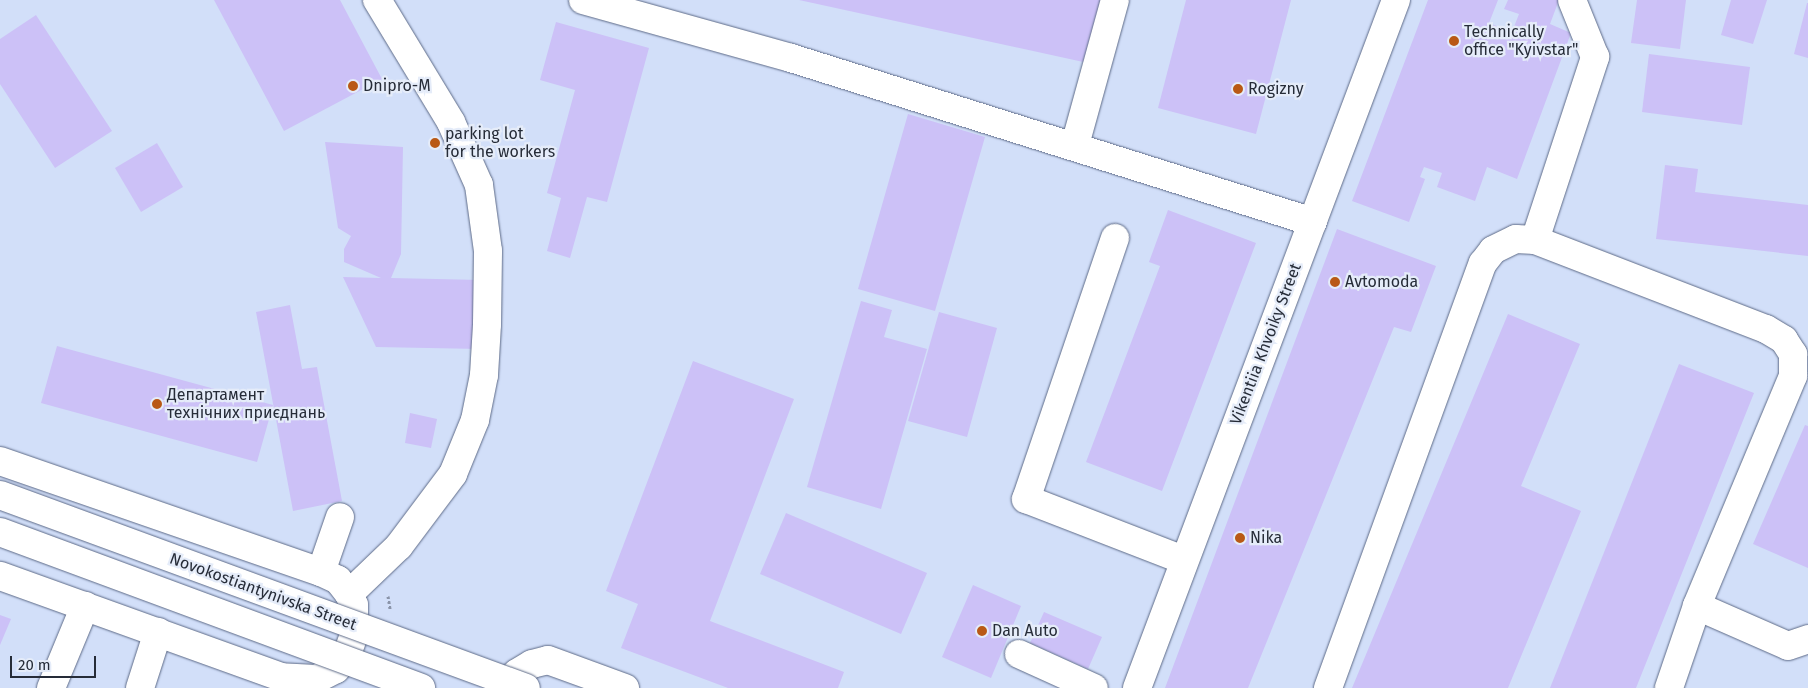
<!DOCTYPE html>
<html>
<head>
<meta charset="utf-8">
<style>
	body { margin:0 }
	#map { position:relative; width:1808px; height:688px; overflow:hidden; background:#d2dff9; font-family:"Fira Sans",sans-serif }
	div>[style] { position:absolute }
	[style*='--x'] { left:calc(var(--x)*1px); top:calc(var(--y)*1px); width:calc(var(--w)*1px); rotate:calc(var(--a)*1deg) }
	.building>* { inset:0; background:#ccc1f7 }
	.path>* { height:3px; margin-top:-1.5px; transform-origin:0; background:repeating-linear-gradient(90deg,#8a94a9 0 2.5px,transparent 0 5px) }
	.roads { filter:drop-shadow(0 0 1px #5d6a87) drop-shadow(0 0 1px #5d6a87) }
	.minor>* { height:28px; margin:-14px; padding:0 14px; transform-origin:14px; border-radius:14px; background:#fff }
	.major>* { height:28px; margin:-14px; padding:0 14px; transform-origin:14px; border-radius:14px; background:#fff }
	.bridges { filter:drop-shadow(0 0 1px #5d6a87) drop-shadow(0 0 1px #5d6a87) }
	.major-bridge>* { height:28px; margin:-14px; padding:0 14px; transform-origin:14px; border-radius:14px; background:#fff }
	.dots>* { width:14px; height:14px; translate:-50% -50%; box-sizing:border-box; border:2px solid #e5ecf9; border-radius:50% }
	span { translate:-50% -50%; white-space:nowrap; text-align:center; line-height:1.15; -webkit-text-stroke:4.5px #e5ecf9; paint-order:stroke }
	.poi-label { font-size:16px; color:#262c38 }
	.left { translate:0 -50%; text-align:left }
	.street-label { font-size:16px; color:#262c38 }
	.scale { position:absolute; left:10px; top:656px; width:86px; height:22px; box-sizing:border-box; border:2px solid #262c38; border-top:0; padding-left:6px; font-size:15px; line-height:18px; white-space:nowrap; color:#262c38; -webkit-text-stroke:4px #e5ecf9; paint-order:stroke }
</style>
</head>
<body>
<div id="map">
	<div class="building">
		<div style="clip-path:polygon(214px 0,340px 0,382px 79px,284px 131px)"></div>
		<div style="clip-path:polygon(799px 0,1114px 0,1097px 65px)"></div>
		<div style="clip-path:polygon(1186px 0,1291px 0,1256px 134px,1158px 108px)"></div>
		<div style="clip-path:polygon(1428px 0,1498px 0,1489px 23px,1512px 32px,1519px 14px,1504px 9px,1508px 0,1559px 0,1550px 24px,1571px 33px,1517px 179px,1487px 167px,1475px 201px,1437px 187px,1442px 173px,1424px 167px,1420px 177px,1425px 179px,1409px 222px,1352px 201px)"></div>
		<div style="clip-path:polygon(1637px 0,1686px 0,1680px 49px,1631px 43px)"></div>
		<div style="clip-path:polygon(1731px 0,1767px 0,1753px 44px,1721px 35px)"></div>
		<div style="clip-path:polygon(1807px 3px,1808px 3px,1808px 58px,1794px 54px)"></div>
		<div style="clip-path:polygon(36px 15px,112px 131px,55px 168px,0 84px,0 39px)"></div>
		<div style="clip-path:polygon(556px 22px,649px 48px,607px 202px,587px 197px,570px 258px,547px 251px,561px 198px,547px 193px,575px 90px,540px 80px)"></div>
		<div style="clip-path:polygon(1649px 54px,1750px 67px,1742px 125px,1642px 112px)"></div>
		<div style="clip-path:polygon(908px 114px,985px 137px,935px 311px,858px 289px)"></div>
		<div style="clip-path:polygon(325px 142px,403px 147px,401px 254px,391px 278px,481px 280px,480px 349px,376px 347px,343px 277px,381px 278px,344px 262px,344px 249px,351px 236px,338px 228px)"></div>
		<div style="clip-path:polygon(157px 143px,183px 187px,141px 212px,115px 168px)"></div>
		<div style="clip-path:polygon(1665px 165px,1698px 169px,1695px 192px,1808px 205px,1808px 256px,1656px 239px)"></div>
		<div style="clip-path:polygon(1168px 210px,1256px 243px,1162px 491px,1086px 462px,1160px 266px,1149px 262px)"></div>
		<div style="clip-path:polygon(1337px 229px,1436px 266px,1411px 332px,1394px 327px,1248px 688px,1165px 688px)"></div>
		<div style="clip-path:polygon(861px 301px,892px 310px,884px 337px,927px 349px,881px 509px,807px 487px)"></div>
		<div style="clip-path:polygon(290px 305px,302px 369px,317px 367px,342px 501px,293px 511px,256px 312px)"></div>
		<div style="clip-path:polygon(939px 312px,997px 328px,967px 437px,908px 421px)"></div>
		<div style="clip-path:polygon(1508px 314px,1580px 344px,1521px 486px,1581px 511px,1508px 688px,1352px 688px)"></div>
		<div style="clip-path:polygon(57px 346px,273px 405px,257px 462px,41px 403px)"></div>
		<div style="clip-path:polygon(693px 361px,794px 399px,710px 621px,844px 672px,838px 688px,728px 688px,621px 648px,638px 604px,606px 591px)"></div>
		<div style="clip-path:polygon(1679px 364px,1754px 393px,1636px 688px,1550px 688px)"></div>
		<div style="clip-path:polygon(410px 413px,437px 419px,431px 448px,405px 443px)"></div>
		<div style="clip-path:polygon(1805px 425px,1808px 426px,1808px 568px,1753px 544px)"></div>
		<div style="clip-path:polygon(786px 513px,927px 573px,901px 634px,760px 574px)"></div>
		<div style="clip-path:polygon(973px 585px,1021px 606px,991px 678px,942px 657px)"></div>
		<div style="clip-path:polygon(1044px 612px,1102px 637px,1088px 669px,1030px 643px)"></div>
		<div style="clip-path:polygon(0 615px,11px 619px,0 645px)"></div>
	</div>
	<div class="path">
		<div style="--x:388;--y:596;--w:13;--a:81"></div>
	</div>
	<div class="roads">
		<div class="minor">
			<div style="--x:583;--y:0;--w:216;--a:15.6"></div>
			<div style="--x:791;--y:58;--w:547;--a:17.44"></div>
			<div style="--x:1075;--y:145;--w:150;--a:-74.6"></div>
			<div style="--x:1115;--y:238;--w:276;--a:108.8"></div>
			<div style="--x:1026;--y:499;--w:168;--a:21.2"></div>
			<div style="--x:1535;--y:240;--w:193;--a:-71.8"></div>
			<div style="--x:1595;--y:57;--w:61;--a:-112"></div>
			<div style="--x:321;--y:572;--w:58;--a:-70.9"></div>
			<div style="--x:349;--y:594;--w:69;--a:-43.8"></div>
			<div style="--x:399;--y:546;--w:90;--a:-53.1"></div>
			<div style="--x:453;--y:474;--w:58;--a:-67.8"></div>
			<div style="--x:475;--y:420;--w:46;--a:-78.7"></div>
			<div style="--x:484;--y:375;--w:51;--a:-86.6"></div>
			<div style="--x:487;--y:324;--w:73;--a:-89.2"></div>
			<div style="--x:488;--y:251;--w:67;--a:-97.8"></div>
			<div style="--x:479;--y:185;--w:69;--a:-114"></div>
			<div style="--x:451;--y:122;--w:143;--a:-121.2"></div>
			<div style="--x:1697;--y:606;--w:99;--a:23.7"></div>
			<div style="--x:1788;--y:646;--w:21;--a:-19"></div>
			<div style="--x:1019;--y:654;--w:82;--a:24.4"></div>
			<div style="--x:51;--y:688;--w:89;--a:-67.5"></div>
			<div style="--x:140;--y:688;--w:59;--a:-72.2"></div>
			<div style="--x:1137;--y:688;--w:735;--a:-69.37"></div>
			<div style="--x:1328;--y:688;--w:452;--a:-70"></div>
			<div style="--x:1483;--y:263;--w:16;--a:-52"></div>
			<div style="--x:1493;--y:250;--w:25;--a:-26"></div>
			<div style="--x:1516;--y:239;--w:19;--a:3"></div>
			<div style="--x:1535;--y:240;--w:248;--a:21.1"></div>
			<div style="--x:1766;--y:329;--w:21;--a:31"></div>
			<div style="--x:1784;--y:340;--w:17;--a:57"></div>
			<div style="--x:1793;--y:354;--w:22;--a:90"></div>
			<div style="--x:1793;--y:376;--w:249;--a:112.7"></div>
			<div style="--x:1697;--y:606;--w:87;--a:108.9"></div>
		</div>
		<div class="major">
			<div style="--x:0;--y:461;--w:340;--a:19.1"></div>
			<div style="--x:321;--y:572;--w:19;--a:25"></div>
			<div style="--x:338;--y:580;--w:18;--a:52"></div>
			<div style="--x:349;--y:594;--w:12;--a:66"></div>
			<div style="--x:354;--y:605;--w:30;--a:90"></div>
			<div style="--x:354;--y:635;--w:23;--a:110"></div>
			<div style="--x:346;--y:657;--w:16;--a:130"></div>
			<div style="--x:336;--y:669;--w:22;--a:153"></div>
			<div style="--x:316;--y:679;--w:35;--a:-177"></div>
			<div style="--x:281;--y:677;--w:299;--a:-160.2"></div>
			<div style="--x:502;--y:688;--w:21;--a:-45"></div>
			<div style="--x:517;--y:673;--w:17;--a:-31"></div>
			<div style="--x:532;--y:664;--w:16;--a:-14"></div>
			<div style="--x:548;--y:660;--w:82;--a:20"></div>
		</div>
	</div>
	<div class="bridges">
		<div class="major-bridge">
			<div style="--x:0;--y:495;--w:560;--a:20.15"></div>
			<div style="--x:0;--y:532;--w:449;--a:20.3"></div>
		</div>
	</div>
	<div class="dots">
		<div style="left:1454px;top:41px;background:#b95915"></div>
		<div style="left:353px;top:86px;background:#b95915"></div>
		<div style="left:1238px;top:89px;background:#b95915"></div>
		<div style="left:435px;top:143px;background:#b95915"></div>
		<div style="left:1335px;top:282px;background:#b95915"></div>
		<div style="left:157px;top:404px;background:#b95915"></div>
		<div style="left:1240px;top:538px;background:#b95915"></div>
		<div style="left:982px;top:631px;background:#b95915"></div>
	</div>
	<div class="poi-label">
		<span class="left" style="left:1464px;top:41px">Technically<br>office "Kyivstar"</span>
		<span class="left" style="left:363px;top:86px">Dnipro-M</span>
		<span class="left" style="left:1248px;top:89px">Rogizny</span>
		<span class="left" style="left:445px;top:143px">parking lot<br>for the workers</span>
		<span class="left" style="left:1345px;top:282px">Avtomoda</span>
		<span class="left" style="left:167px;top:404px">Департамент<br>технічних приєднань</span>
		<span class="left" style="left:1250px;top:538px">Nika</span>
		<span class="left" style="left:992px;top:631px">Dan Auto</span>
	</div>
	<div class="street-label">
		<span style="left:1266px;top:344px;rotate:-69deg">Vikentiia Khvoiky Street</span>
		<span style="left:263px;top:592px;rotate:20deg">Novokostiantynivska Street</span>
	</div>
	<div class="scale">20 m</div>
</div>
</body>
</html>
